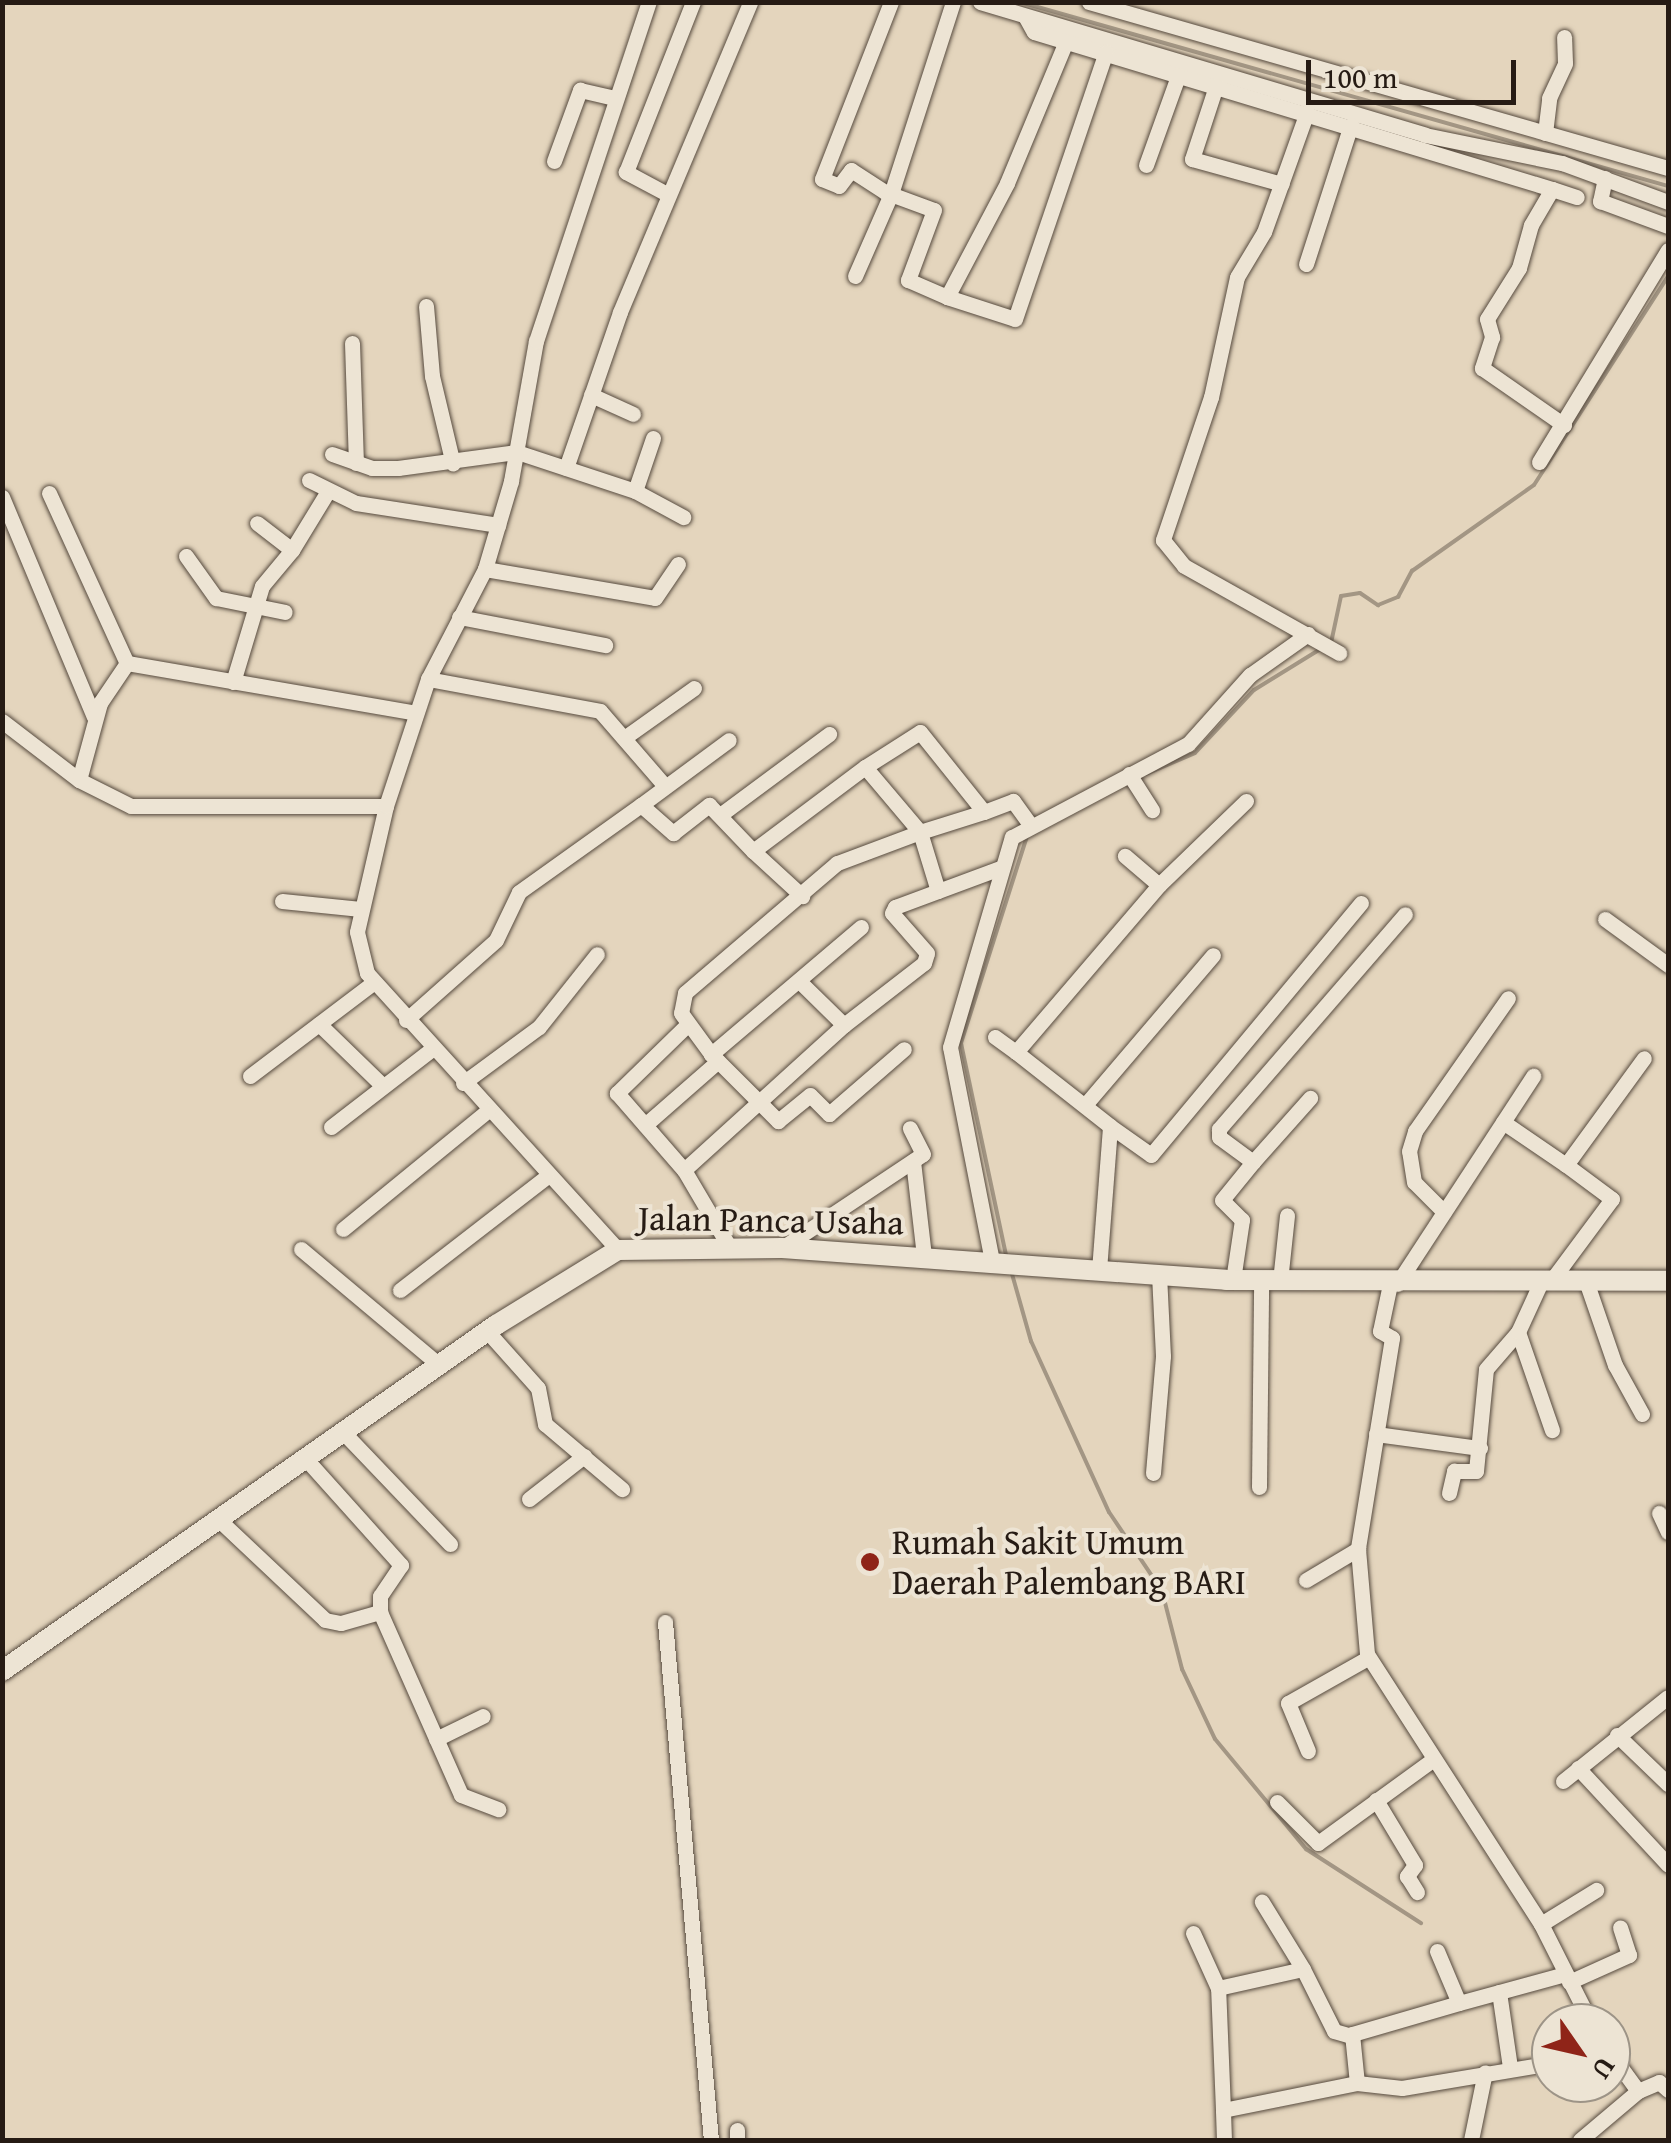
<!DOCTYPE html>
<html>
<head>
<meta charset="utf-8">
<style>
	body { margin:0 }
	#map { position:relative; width:1671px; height:2143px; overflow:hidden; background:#e4d5bd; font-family:"Gentium Book Plus",serif }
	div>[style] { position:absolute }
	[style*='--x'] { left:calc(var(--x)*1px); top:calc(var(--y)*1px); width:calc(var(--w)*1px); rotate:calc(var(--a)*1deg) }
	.stream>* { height:4px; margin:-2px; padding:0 2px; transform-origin:2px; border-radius:2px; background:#a39684 }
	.roads { filter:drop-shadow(0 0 2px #564a3e) drop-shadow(0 0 2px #564a3e) }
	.minor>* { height:15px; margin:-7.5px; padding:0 7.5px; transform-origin:7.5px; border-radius:7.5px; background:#ede4d4 }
	.tertiary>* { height:20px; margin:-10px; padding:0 10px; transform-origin:10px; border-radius:10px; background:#ede4d4 }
	.dots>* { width:28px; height:28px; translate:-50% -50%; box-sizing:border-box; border:5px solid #ede4d4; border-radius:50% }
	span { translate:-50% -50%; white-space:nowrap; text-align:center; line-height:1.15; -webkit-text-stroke:8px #ede4d4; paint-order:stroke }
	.street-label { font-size:35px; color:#261b14 }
	.poi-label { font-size:35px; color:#261b14 }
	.left { translate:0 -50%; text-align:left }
	.frame { position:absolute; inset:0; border:5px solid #261b14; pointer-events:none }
	.north { position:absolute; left:1531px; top:2003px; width:100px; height:100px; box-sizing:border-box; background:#ede4d4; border:2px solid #9d9487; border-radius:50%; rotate:124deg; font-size:28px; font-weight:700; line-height:40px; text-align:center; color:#261b14 }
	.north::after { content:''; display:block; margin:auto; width:35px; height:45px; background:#8f2418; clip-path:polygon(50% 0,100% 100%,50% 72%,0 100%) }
	.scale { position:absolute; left:1306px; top:60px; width:210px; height:45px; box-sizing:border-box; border:5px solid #261b14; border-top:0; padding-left:12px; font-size:30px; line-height:35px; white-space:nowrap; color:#261b14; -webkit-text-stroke:8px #ede4d4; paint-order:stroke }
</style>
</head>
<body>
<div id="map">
	<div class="stream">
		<div style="--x:1020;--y:2;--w:674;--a:15.85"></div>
		<div style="--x:1331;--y:643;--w:48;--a:-78"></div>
		<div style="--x:1341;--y:596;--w:19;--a:-9"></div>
		<div style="--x:1360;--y:593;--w:22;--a:34"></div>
		<div style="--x:1378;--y:605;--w:22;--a:-22"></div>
		<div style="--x:1398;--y:597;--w:30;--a:-62"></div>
		<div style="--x:1412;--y:571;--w:149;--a:-35.2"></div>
		<div style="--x:1534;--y:485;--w:248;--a:-57.3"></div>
		<div style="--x:1146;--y:774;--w:53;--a:-23.2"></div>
		<div style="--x:1195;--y:753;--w:86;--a:-46.9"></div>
		<div style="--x:1254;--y:690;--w:80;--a:-31.7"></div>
		<div style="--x:1006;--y:1255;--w:217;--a:-102"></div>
		<div style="--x:961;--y:1043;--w:217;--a:-72.3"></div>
		<div style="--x:1012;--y:1274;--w:70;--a:74.2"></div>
		<div style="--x:1031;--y:1341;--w:188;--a:65.5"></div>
		<div style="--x:1109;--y:1512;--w:95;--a:56.1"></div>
		<div style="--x:1162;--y:1591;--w:81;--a:75.6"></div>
		<div style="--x:1182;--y:1669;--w:77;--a:64.8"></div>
		<div style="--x:1215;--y:1739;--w:143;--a:50.4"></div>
		<div style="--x:1306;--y:1849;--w:137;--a:32.8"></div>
	</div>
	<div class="roads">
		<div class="minor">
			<div style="--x:891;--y:2;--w:190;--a:111.3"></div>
			<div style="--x:822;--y:179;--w:18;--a:22"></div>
			<div style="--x:839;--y:186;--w:20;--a:-53"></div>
			<div style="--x:851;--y:170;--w:40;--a:32.9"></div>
			<div style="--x:885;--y:192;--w:52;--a:20.2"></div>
			<div style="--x:934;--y:210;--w:75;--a:110.4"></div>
			<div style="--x:908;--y:280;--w:43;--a:23.6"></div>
			<div style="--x:947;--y:297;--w:129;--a:-62.2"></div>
			<div style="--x:1007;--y:183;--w:154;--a:-67.4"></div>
			<div style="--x:980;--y:2;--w:464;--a:16.6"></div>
			<div style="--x:1425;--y:135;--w:140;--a:11.6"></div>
			<div style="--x:1562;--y:163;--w:113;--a:20.2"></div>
			<div style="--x:1089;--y:2;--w:602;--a:16"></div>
			<div style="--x:1025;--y:16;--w:18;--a:61"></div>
			<div style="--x:1034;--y:32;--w:541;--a:16.86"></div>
			<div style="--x:1552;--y:189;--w:42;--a:120.3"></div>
			<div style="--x:1531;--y:225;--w:45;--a:105.6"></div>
			<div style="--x:1519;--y:268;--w:60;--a:122.1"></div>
			<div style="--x:1487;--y:319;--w:19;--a:74"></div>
			<div style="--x:1492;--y:337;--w:33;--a:108"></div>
			<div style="--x:1482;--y:368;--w:100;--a:34.8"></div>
			<div style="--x:1216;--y:86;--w:77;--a:108.2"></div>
			<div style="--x:1192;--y:159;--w:93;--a:15.5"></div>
			<div style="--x:1307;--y:112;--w:127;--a:109.7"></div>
			<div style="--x:1264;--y:232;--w:52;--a:121"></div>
			<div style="--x:1237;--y:277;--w:123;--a:102.2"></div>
			<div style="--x:1211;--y:397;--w:151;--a:108.6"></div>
			<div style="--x:1163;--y:540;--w:33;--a:51"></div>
			<div style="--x:1184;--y:566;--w:178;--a:29.3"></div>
			<div style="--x:1545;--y:133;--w:35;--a:-83"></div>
			<div style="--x:1549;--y:98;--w:38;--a:-65"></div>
			<div style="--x:1565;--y:63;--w:26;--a:-92"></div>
			<div style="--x:554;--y:161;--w:76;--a:-69.9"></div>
			<div style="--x:580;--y:90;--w:36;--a:13"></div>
			<div style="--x:1146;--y:165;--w:95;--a:-70.2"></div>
			<div style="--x:1605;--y:178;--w:24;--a:102"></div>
			<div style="--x:1600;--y:201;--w:72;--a:20.2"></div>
			<div style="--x:1552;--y:189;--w:26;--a:18"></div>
			<div style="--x:667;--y:194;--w:47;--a:-151.8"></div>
			<div style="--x:626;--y:172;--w:183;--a:-68.5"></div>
			<div style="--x:1306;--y:264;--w:146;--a:-72.1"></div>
			<div style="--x:855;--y:276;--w:90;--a:-66.3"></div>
			<div style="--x:891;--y:194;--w:202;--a:-72.1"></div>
			<div style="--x:947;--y:297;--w:71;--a:17.9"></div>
			<div style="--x:1015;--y:319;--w:282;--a:-71.2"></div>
			<div style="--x:426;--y:306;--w:70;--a:85.1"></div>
			<div style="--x:432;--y:376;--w:90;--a:76.6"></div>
			<div style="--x:352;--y:343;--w:120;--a:88.1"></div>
			<div style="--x:591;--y:395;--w:46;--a:24.3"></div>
			<div style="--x:332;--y:454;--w:42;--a:19.3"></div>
			<div style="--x:372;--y:468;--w:26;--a:0"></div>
			<div style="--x:398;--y:468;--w:120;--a:-7.7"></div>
			<div style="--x:517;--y:452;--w:124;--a:18.3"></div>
			<div style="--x:635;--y:491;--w:55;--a:28.4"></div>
			<div style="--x:1539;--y:462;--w:248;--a:-58.7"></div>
			<div style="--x:566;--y:468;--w:165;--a:-70.9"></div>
			<div style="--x:620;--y:312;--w:336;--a:-67.2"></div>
			<div style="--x:309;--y:480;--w:52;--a:26.1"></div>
			<div style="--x:356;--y:503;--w:144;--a:8.8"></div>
			<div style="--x:635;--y:491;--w:56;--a:-71.2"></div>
			<div style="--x:49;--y:493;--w:187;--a:65.4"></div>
			<div style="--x:2;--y:497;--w:238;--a:67.3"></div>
			<div style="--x:292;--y:550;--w:69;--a:-58.6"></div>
			<div style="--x:186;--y:556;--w:52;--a:54.5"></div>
			<div style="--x:216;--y:598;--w:70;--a:11.5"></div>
			<div style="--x:485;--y:569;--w:172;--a:9.7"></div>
			<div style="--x:655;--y:598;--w:41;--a:-55.9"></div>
			<div style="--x:459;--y:617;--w:149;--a:10.9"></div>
			<div style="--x:127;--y:663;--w:292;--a:9.8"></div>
			<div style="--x:428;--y:679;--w:175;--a:10.5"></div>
			<div style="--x:600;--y:711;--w:99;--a:49.1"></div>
			<div style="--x:233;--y:682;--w:100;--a:-73.2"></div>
			<div style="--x:262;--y:586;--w:47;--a:-50.2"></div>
			<div style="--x:292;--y:550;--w:44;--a:-142.4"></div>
			<div style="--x:2;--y:721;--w:97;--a:37.5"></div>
			<div style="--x:79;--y:780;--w:58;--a:26.6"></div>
			<div style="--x:131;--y:806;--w:255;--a:0"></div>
			<div style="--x:386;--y:806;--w:129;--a:103"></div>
			<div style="--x:357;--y:932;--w:42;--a:76.3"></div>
			<div style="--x:367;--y:973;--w:374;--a:47.8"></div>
			<div style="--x:624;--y:738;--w:86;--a:-35.5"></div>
			<div style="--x:865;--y:767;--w:65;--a:-32.5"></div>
			<div style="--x:920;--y:732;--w:102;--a:51.3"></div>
			<div style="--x:984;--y:812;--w:31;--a:-21"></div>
			<div style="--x:1013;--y:801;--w:27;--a:54"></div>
			<div style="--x:1129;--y:774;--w:43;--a:57.4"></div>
			<div style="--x:79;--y:780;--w:80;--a:-74.7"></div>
			<div style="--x:100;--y:703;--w:48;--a:-56"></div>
			<div style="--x:641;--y:805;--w:109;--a:-36.5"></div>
			<div style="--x:386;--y:806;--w:134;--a:-71.7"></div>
			<div style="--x:428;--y:679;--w:124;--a:-62.6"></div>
			<div style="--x:485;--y:569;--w:92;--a:-73.5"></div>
			<div style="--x:511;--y:481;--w:142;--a:-79.9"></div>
			<div style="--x:536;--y:341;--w:357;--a:-71.6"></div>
			<div style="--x:720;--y:815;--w:136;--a:-36.6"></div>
			<div style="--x:753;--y:851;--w:67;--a:42.6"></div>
			<div style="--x:1159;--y:885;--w:121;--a:-44"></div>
			<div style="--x:938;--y:891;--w:62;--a:-107"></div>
			<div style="--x:920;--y:832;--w:67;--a:-17.4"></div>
			<div style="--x:282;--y:901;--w:79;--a:5.8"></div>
			<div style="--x:1605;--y:919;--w:78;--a:36.1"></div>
			<div style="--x:861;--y:927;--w:197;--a:139.7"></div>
			<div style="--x:711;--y:1054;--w:95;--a:45"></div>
			<div style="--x:778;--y:1121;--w:41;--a:-39.1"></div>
			<div style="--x:810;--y:1095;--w:27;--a:45"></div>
			<div style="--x:829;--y:1114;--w:99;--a:-40.9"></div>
			<div style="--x:799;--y:981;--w:63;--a:44.4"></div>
			<div style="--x:406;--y:1020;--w:120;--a:-41.6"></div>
			<div style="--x:496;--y:940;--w:53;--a:-64.4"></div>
			<div style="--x:519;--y:892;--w:150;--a:-35.5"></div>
			<div style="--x:641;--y:805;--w:43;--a:41.2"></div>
			<div style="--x:673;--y:833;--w:46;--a:-37.9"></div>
			<div style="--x:709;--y:805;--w:64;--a:46.3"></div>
			<div style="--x:753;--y:851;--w:140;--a:-36.9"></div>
			<div style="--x:865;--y:767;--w:85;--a:49.8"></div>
			<div style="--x:920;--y:832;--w:89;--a:159.5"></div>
			<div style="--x:837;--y:863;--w:200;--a:139.5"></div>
			<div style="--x:685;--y:993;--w:20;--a:101"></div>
			<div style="--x:681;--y:1013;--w:51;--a:53.8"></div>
			<div style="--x:319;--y:1024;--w:88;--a:44.1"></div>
			<div style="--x:687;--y:1025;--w:98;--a:135.8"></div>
			<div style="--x:617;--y:1093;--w:102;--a:49"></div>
			<div style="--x:684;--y:1170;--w:91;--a:59.5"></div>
			<div style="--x:995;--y:1037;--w:26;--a:36"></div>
			<div style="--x:250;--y:1076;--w:154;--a:-37.1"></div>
			<div style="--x:463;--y:1083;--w:94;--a:-36.4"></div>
			<div style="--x:539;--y:1027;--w:93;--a:-51.5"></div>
			<div style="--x:1085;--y:1105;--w:197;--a:-49.5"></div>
			<div style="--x:1503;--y:1122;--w:76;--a:34.3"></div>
			<div style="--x:645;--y:1125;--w:97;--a:-41.2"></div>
			<div style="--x:1110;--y:1126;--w:50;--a:35.3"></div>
			<div style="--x:1151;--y:1155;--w:328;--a:-50.2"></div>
			<div style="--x:331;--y:1127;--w:128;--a:-37.7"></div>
			<div style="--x:913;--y:1161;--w:96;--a:83.4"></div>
			<div style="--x:1253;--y:1162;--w:86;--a:-48.3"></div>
			<div style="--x:684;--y:1170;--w:216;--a:-42.2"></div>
			<div style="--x:844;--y:1025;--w:101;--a:-37.8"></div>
			<div style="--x:924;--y:963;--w:10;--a:-73"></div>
			<div style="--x:927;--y:953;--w:53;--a:-131.2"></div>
			<div style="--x:892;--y:913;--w:7;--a:-63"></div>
			<div style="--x:895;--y:907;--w:112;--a:-20.4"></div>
			<div style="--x:1444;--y:1212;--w:42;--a:-135"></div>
			<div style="--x:1414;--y:1182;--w:31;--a:-99"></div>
			<div style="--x:1409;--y:1151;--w:21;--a:-73"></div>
			<div style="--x:1415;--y:1131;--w:162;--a:-55"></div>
			<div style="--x:343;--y:1229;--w:186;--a:-39.3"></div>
			<div style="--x:782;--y:1248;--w:169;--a:-33.7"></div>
			<div style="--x:923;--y:1154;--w:29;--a:-117"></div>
			<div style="--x:301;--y:1249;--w:180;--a:40"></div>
			<div style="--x:992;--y:1261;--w:218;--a:-101.1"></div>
			<div style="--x:950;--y:1047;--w:219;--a:-73.6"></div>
			<div style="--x:1012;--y:837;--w:199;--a:-27.9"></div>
			<div style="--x:1188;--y:744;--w:93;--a:-48.1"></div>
			<div style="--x:1250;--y:675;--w:71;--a:-35.3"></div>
			<div style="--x:1099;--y:1270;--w:144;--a:-85.6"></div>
			<div style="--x:1110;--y:1126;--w:120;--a:-141.8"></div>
			<div style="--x:1016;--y:1052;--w:220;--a:-49.4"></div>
			<div style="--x:1159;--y:885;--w:45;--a:-139.5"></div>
			<div style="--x:1233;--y:1280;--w:61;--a:-81.5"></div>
			<div style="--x:1242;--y:1220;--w:28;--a:-135"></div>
			<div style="--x:1222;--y:1200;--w:49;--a:-50.8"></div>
			<div style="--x:1253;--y:1162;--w:42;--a:-143.7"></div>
			<div style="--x:1219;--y:1137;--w:8;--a:-90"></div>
			<div style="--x:1219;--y:1129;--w:284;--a:-49.1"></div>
			<div style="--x:1280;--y:1281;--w:66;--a:-83.9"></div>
			<div style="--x:1551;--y:1281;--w:102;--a:-53.4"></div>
			<div style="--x:1612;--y:1199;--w:57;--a:-143.5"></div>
			<div style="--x:1566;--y:1165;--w:132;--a:-53.9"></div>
			<div style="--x:1586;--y:1281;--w:89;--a:71"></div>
			<div style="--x:1615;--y:1365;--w:56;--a:61.1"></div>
			<div style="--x:1390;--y:1284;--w:48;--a:102"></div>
			<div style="--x:1380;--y:1331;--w:14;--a:30"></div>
			<div style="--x:1392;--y:1338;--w:214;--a:99.2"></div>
			<div style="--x:1358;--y:1549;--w:105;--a:85.1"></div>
			<div style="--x:1367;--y:1654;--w:321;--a:57.2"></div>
			<div style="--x:1541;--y:1924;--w:111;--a:63.2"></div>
			<div style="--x:1397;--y:1284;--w:249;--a:-56.8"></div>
			<div style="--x:400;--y:1290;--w:185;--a:-37.7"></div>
			<div style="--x:487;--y:1331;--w:76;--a:48.2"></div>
			<div style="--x:538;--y:1388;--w:37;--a:79"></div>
			<div style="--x:545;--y:1424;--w:101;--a:40.2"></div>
			<div style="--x:1518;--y:1332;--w:104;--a:70.9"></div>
			<div style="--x:343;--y:1432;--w:155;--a:46.3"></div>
			<div style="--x:1376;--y:1434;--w:105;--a:7.7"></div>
			<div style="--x:305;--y:1458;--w:144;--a:48.1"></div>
			<div style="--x:401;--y:1565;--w:37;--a:124"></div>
			<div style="--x:380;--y:1596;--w:16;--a:90"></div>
			<div style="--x:1153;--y:1473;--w:117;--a:-85.1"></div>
			<div style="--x:1163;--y:1356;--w:81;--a:-92.8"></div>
			<div style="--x:1259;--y:1487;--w:206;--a:-89.4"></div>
			<div style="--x:1449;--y:1493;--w:23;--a:-77"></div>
			<div style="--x:1454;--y:1471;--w:22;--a:0"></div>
			<div style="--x:1476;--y:1471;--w:102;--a:-84.4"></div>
			<div style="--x:1486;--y:1369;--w:49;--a:-49.1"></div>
			<div style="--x:1518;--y:1332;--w:55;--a:-65.3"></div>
			<div style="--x:529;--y:1499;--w:70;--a:-38"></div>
			<div style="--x:1659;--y:1513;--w:21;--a:65"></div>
			<div style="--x:218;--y:1519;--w:147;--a:43.3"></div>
			<div style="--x:325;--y:1620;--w:16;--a:11"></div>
			<div style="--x:341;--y:1623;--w:41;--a:-15.8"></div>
			<div style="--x:380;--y:1612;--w:200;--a:66.1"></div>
			<div style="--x:461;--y:1795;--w:40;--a:21"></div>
			<div style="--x:1306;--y:1580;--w:61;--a:-30.8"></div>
			<div style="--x:665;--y:1622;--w:520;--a:84.93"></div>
			<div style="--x:1617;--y:1735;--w:71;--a:43.9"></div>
			<div style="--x:436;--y:1739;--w:52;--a:-26.1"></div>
			<div style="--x:1308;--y:1751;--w:52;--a:-112.6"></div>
			<div style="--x:1288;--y:1703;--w:92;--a:-29.4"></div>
			<div style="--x:1578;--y:1768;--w:132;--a:47.1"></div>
			<div style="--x:1563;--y:1781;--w:134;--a:-38.7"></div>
			<div style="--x:1376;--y:1800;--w:76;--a:59"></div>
			<div style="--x:1415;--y:1865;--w:14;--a:126"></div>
			<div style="--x:1407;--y:1876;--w:19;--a:58"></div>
			<div style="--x:1277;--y:1802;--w:58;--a:45"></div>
			<div style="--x:1318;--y:1843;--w:140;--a:-36"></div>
			<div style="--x:1541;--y:1924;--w:65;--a:-31.7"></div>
			<div style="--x:1193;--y:1933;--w:60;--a:65.6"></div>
			<div style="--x:1437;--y:1951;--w:56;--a:67.1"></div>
			<div style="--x:1459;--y:2003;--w:111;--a:163.8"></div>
			<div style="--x:1352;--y:2034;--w:49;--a:84.2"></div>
			<div style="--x:1357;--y:2083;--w:45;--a:6.3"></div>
			<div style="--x:1402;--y:2088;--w:151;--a:-9.5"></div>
			<div style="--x:1303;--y:1969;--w:69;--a:63.4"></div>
			<div style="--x:1334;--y:2031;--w:18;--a:16"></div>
			<div style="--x:1569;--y:1982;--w:66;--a:-24.2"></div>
			<div style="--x:1629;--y:1955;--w:29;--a:-108"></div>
			<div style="--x:1499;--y:1992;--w:76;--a:81.7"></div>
			<div style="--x:1459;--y:2003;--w:110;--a:-15.3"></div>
			<div style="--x:1611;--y:2054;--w:46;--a:53.9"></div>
			<div style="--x:1223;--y:2110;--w:122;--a:-92.3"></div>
			<div style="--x:1218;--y:1988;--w:87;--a:-12.6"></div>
			<div style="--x:1303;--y:1969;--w:79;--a:-121.5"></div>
			<div style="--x:737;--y:2130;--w:10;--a:90"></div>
			<div style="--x:1224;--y:2140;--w:30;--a:-92"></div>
			<div style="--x:1223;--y:2110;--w:137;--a:-11.4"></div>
			<div style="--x:1471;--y:2140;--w:69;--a:-78.4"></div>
			<div style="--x:1580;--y:2140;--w:76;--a:-40.2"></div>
			<div style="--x:1638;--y:2091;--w:23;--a:-23"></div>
			<div style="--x:1659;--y:2082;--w:12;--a:42"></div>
		</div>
		<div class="tertiary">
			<div style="--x:2;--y:1671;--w:603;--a:-35.01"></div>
			<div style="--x:496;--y:1325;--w:143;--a:-31.6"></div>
			<div style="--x:618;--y:1250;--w:164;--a:-0.7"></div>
			<div style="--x:782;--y:1248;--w:445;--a:4.1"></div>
			<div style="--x:1226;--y:1280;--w:442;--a:0.1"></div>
		</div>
	</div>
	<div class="dots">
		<div style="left:870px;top:1562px;background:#8f2418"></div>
	</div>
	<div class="street-label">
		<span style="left:771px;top:1220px;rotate:1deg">Jalan Panca Usaha</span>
	</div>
	<div class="poi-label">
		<span class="left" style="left:892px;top:1562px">Rumah Sakit Umum<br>Daerah Palembang BARI</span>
	</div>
	<div class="frame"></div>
	<div class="north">U</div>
	<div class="scale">100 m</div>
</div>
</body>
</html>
